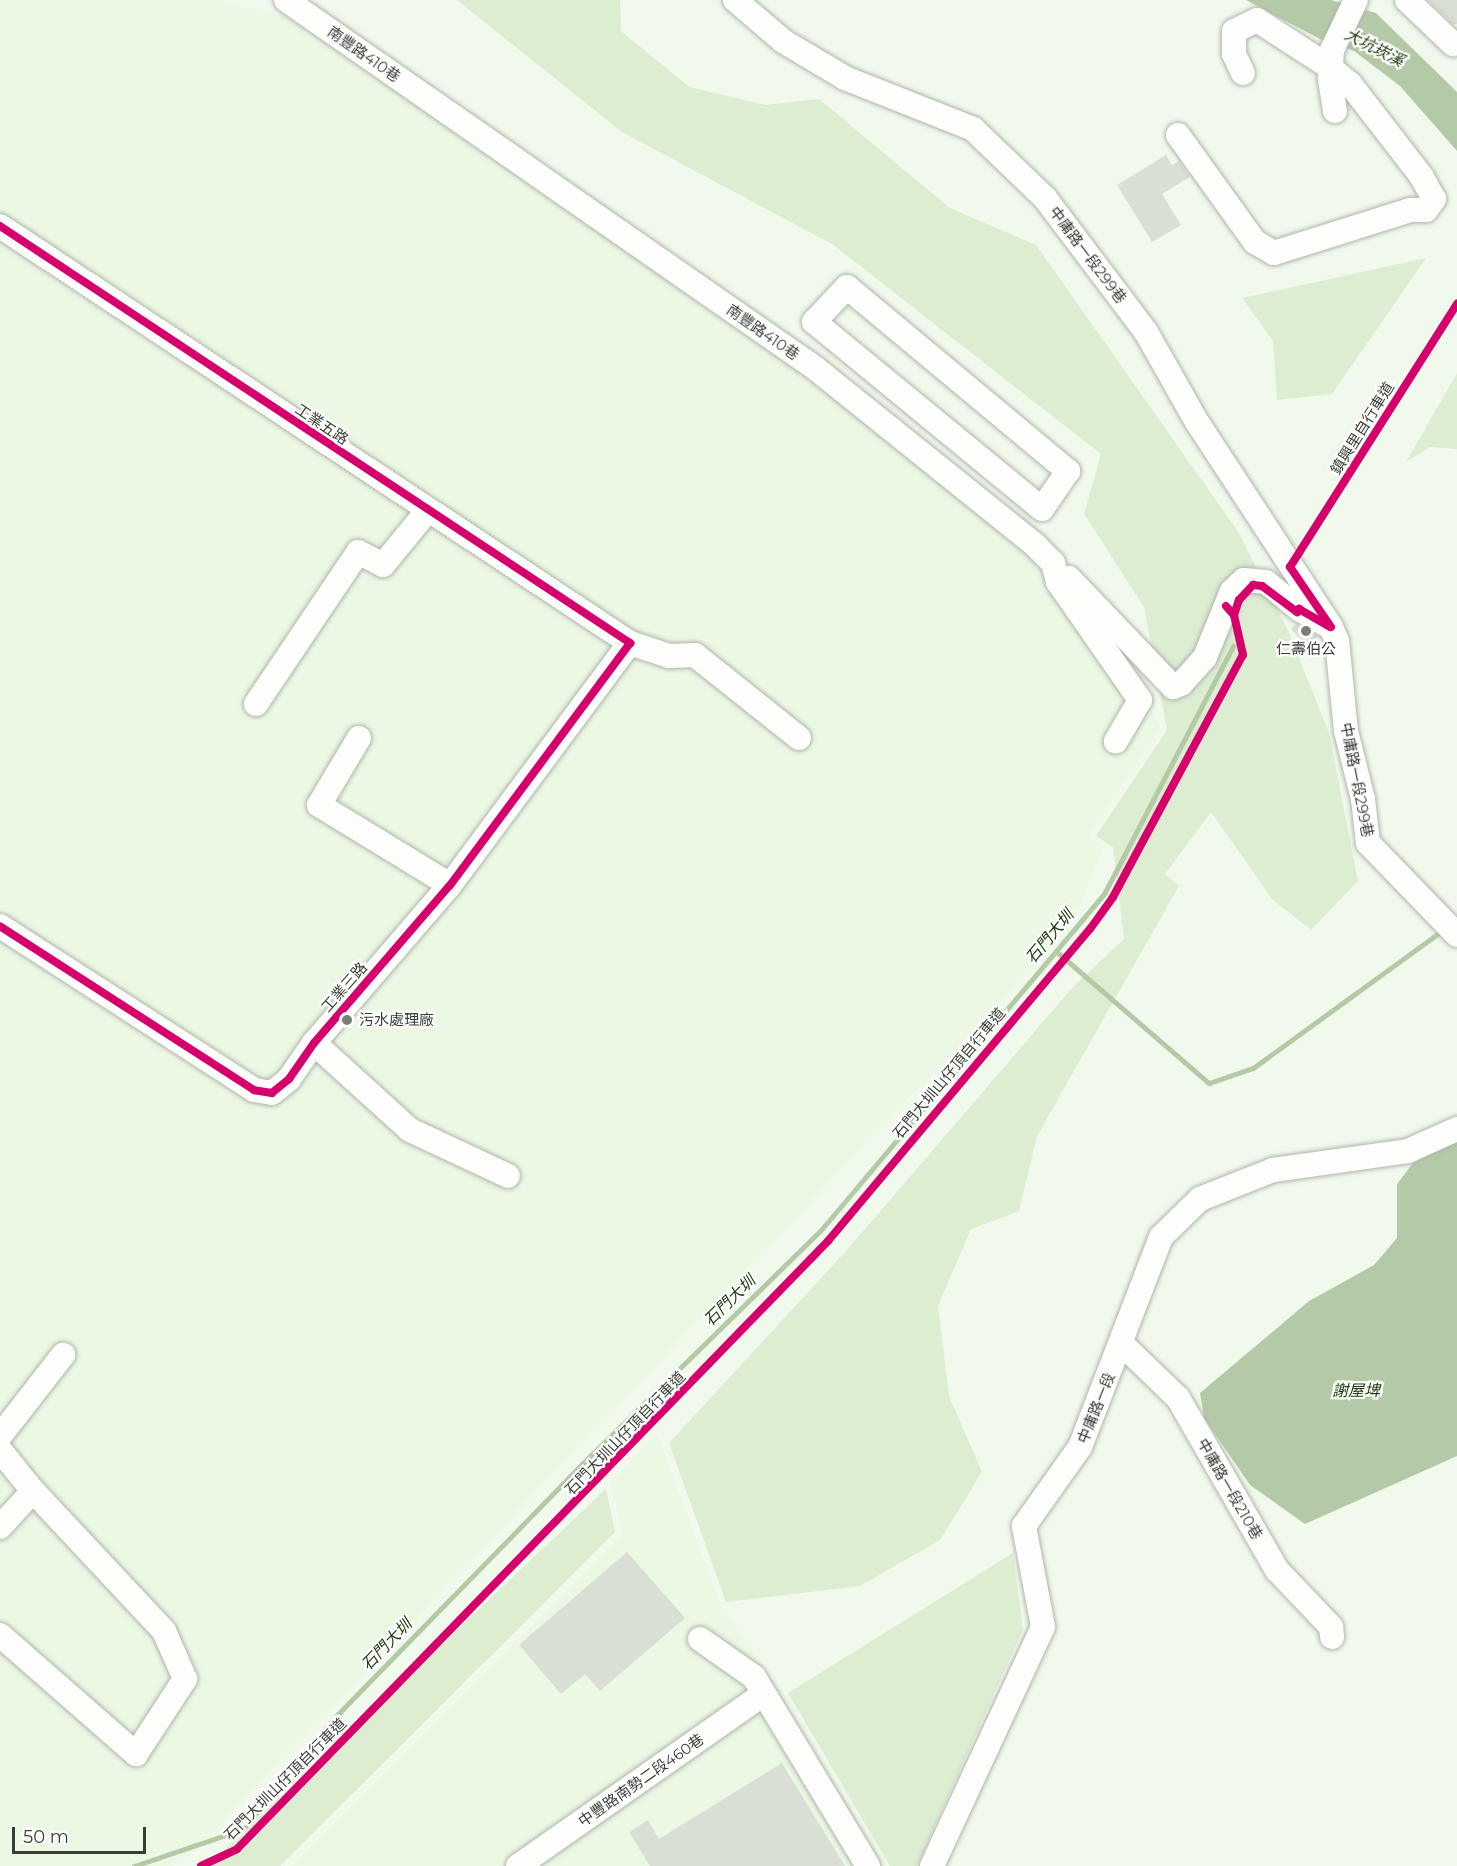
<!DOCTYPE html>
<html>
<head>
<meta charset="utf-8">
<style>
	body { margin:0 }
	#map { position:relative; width:1457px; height:1866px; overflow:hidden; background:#f1f9ed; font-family:Montserrat,"Noto Sans TC",sans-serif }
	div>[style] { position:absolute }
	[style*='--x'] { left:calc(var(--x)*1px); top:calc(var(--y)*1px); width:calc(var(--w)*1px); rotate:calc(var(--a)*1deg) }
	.built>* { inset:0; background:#ebf8e3 }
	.green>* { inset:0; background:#dcedd2 }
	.water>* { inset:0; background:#b4caa7 }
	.stream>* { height:5px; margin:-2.5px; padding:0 2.5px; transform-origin:2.5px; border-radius:2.5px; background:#b4caa7 }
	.building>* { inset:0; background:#d9dfd5 }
	.roads { filter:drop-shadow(0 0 2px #b0b5ac) drop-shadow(0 0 2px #b0b5ac) }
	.minor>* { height:24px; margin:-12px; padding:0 12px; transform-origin:12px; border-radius:12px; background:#fdfefc }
	.cycleway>* { height:8px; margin:-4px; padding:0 4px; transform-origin:4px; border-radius:4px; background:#d6006c }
	.dots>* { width:16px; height:16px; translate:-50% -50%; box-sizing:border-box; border:3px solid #fff; border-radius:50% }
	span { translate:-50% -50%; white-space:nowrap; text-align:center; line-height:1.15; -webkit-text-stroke:4.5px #fff; paint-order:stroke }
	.street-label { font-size:15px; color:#393e35 }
	.poi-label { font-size:15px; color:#393e35 }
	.left { translate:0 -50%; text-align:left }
	.water-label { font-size:16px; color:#213c0c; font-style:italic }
	.scale { position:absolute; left:12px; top:1827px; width:134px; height:27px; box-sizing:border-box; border:3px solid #393e35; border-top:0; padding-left:8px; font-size:18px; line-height:21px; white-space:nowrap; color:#393e35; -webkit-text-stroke:4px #fff; paint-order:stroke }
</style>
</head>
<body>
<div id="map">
	<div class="built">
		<div style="clip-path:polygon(0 0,215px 0,322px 25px,779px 335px,1048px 538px,1161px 727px,1088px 836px,1103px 847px,1072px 926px,195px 1851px,173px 1866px,0 1866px)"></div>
		<div style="clip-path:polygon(657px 1434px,722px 1608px,761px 1663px,883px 1866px,291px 1866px,623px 1533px,610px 1482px)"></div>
	</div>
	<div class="green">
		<div style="clip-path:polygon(457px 0,620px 0,621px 31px,689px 87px,766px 105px,819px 99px,950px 208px,1036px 245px,1239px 533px,1287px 628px,1329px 733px,1358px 881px,1311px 930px,1273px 900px,1211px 812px,1165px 874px,1179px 886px,1037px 1136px,1019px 1211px,971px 1229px,938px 1306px,949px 1396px,982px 1472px,940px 1540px,860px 1586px,726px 1602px,669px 1443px,847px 1250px,1072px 988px,1124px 939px,1113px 847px,1096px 836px,1167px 730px,1144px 607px,1084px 514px,1101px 454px,832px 244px,622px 132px)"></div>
		<div style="clip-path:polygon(1426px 258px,1332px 394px,1277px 400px,1273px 341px,1242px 298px)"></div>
		<div style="clip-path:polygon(1457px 373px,1457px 449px,1430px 447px,1406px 462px)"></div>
		<div style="clip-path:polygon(606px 1489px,615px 1532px,280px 1866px,207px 1866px)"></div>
		<div style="clip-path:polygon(1013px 1553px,1023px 1629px,917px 1866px,890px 1866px,788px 1693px)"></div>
	</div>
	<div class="water">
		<div style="clip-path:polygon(1246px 0,1331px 0,1376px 13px,1457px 92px,1457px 151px,1400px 86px,1354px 51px,1320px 39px)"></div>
		<div style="clip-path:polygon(1457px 1139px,1457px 1456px,1305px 1524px,1250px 1485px,1204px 1418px,1200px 1393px,1309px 1301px,1374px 1265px,1397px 1238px,1397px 1184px,1413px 1163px)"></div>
	</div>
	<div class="stream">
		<div style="--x:1057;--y:952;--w:201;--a:40.8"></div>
		<div style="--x:1209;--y:1083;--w:46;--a:-18.8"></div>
		<div style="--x:1253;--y:1068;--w:236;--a:-36"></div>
		<div style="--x:134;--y:1866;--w:115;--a:-18.7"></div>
		<div style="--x:243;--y:1829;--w:149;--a:-50.4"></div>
		<div style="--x:338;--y:1714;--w:351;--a:-45.7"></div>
		<div style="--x:583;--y:1463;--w:333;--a:-44.4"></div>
		<div style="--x:821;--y:1230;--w:439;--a:-49.9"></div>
		<div style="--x:1104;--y:894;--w:280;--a:-62.5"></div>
	</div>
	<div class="building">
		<div style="clip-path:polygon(1428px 0,1457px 0,1457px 24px,1453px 24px)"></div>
		<div style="clip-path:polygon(1166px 155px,1172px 165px,1179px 161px,1190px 177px,1162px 194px,1181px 225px,1152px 242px,1117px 185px)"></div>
		<div style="clip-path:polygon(1296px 624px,1318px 636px,1307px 646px,1291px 629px)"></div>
		<div style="clip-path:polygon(627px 1552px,685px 1618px,600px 1691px,585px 1674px,561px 1694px,519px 1645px)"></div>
		<div style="clip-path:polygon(782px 1763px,845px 1866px,650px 1866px,629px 1832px,648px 1820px,659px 1839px)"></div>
	</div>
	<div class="roads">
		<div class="minor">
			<div style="--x:286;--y:0;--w:644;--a:34.82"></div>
			<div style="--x:815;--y:368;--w:284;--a:38.8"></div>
			<div style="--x:1036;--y:546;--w:24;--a:45"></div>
			<div style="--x:1053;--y:563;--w:20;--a:75"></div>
			<div style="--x:1058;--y:582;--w:144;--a:55.2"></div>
			<div style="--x:1140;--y:700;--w:48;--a:120.3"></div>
			<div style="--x:735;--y:0;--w:63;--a:40.5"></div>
			<div style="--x:783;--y:41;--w:72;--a:30.8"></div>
			<div style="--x:845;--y:78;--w:138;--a:21.7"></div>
			<div style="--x:973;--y:129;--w:100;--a:43.8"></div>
			<div style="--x:1045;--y:198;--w:168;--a:53"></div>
			<div style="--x:1146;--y:332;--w:103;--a:60.5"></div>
			<div style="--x:1197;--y:422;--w:245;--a:56.8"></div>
			<div style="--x:1331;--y:627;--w:15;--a:67"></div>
			<div style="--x:1337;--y:641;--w:90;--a:84.3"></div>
			<div style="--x:1346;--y:731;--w:70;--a:76"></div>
			<div style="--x:1363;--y:799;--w:44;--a:83.5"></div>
			<div style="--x:1368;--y:843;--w:128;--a:45.9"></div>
			<div style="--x:1407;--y:0;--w:64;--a:43.7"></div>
			<div style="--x:1335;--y:111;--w:33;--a:-99"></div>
			<div style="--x:1330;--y:78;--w:28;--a:-86"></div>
			<div style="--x:1332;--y:50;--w:55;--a:-64.4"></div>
			<div style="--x:1178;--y:135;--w:132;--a:54.3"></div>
			<div style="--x:1255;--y:242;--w:22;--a:30"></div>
			<div style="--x:1274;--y:253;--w:143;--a:-17.5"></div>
			<div style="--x:1410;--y:210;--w:16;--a:0"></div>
			<div style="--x:1426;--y:210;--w:14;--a:-54"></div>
			<div style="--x:1434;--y:199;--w:25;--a:-119"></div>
			<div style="--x:1422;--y:177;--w:118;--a:-127.7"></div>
			<div style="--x:1350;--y:84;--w:25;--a:-140"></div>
			<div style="--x:1331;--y:68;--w:88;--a:-147"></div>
			<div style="--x:1257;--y:20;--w:25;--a:154"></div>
			<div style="--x:1234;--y:31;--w:23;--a:90"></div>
			<div style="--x:1234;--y:54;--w:21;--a:65"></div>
			<div style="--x:0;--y:226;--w:756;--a:33.5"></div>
			<div style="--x:630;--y:643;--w:41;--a:18.4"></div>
			<div style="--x:669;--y:656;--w:26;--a:-2"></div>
			<div style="--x:695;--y:655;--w:133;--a:38.6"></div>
			<div style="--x:847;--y:287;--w:288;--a:39.8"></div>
			<div style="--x:1068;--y:471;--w:46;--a:124.4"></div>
			<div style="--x:1042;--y:509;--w:295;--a:-140.6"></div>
			<div style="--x:814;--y:322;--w:48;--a:-46.7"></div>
			<div style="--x:1069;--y:578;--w:151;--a:46.3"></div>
			<div style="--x:1173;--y:687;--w:9;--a:-21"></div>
			<div style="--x:1181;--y:684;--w:36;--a:-48"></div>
			<div style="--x:1205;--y:657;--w:71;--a:-67.8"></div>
			<div style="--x:1232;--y:591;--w:16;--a:-43"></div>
			<div style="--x:1244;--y:580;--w:22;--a:5"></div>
			<div style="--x:1266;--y:582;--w:43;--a:39.3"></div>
			<div style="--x:1299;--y:609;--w:34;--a:30"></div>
			<div style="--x:256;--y:704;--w:183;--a:-56.1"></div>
			<div style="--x:358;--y:552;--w:28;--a:27"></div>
			<div style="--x:383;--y:565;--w:71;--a:-50.7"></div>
			<div style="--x:359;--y:738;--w:78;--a:120.8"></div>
			<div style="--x:319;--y:805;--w:153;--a:31.4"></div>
			<div style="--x:0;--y:926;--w:302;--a:32.8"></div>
			<div style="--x:254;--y:1090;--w:18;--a:9"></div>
			<div style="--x:272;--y:1093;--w:22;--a:-39"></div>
			<div style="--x:289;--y:1079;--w:44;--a:-55.2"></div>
			<div style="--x:314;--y:1043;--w:208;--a:-49.3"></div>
			<div style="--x:450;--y:885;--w:302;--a:-53.4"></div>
			<div style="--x:314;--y:1043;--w:130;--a:42.2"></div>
			<div style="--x:410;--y:1130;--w:108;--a:25.1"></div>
			<div style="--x:1122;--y:1344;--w:78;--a:44"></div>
			<div style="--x:1178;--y:1398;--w:198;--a:60.1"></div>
			<div style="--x:1277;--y:1570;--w:79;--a:46.5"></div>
			<div style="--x:1331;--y:1627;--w:10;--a:84"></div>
			<div style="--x:0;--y:1436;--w:103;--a:-52.1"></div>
			<div style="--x:0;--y:1450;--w:53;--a:51.2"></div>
			<div style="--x:33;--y:1491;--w:49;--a:132.5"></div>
			<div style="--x:0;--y:1635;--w:181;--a:41.2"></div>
			<div style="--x:136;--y:1754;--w:90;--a:-56.8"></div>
			<div style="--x:185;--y:1679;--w:52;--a:-113.6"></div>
			<div style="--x:164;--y:1631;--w:192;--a:-133.1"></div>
			<div style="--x:700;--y:1639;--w:66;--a:35.1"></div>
			<div style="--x:754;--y:1677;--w:221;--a:58.9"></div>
			<div style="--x:518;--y:1866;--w:300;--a:-35"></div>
			<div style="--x:932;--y:1866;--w:264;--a:-65.1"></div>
			<div style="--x:1043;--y:1627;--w:103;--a:-100.7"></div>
			<div style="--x:1024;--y:1526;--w:97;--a:-54.7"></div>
			<div style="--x:1080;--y:1447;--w:225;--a:-68.9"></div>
			<div style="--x:1161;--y:1237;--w:54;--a:-44.3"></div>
			<div style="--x:1200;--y:1199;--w:79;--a:-21.7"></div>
			<div style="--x:1273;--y:1170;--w:136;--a:-8"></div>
			<div style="--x:1408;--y:1151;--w:54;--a:-24.2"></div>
		</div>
	</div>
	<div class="cycleway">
		<div style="--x:0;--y:226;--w:756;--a:33.5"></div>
		<div style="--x:630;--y:643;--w:302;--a:126.6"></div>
		<div style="--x:450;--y:885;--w:208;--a:130.7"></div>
		<div style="--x:314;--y:1043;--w:44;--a:124.8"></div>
		<div style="--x:289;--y:1079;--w:22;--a:141"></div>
		<div style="--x:272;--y:1093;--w:18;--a:-171"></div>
		<div style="--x:254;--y:1090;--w:302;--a:-147.2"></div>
		<div style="--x:1234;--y:615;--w:16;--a:-72"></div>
		<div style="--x:1239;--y:600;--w:21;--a:-47"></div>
		<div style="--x:1253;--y:585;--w:9;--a:6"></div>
		<div style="--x:1262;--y:586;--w:44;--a:36.6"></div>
		<div style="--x:1297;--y:612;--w:4;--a:-56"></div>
		<div style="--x:1299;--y:609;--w:36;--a:30"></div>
		<div style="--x:1331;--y:627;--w:73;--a:-124.3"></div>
		<div style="--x:1290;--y:567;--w:312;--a:-57.6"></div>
		<div style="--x:201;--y:1866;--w:40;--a:-25"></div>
		<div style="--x:237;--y:1849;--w:848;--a:-45.81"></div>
		<div style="--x:828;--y:1241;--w:407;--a:-50"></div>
		<div style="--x:1090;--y:929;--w:39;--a:-54"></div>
		<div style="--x:1113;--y:897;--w:275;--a:-61.8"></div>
		<div style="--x:1243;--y:655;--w:41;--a:-102.7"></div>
		<div style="--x:1234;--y:615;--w:12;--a:-132"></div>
	</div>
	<div class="dots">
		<div style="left:1306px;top:631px;background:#797f75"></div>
		<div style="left:347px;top:1020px;background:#797f75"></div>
	</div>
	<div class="street-label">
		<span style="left:364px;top:54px;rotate:35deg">南豐路410巷</span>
		<span style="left:1088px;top:255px;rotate:53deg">中庸路一段299巷</span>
		<span style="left:763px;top:332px;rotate:35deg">南豐路410巷</span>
		<span style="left:322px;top:424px;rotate:34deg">工業五路</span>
		<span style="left:1362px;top:428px;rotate:-58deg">鎮興里自行車道</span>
		<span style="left:1357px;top:780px;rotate:79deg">中庸路一段299巷</span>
		<span style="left:344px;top:987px;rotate:-49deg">工業三路</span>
		<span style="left:949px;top:1073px;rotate:-50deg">石門大圳山仔頂自行車道</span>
		<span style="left:1096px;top:1408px;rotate:-68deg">中庸路一段</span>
		<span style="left:625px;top:1433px;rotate:-46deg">石門大圳山仔頂自行車道</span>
		<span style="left:1230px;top:1489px;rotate:60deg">中庸路一段210巷</span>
		<span style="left:285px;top:1779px;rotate:-45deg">石門大圳山仔頂自行車道</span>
		<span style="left:641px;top:1780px;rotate:-35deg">中豐路南勢二段460巷</span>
	</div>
	<div class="poi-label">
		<span style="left:1306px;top:649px">仁壽伯公</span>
		<span class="left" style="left:359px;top:1020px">污水處理廠</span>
	</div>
	<div class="water-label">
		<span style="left:1374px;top:48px;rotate:27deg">大坑崁溪</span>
		<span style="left:1050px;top:937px;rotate:-50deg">石門大圳</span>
		<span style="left:730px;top:1301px;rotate:-44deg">石門大圳</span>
		<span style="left:1356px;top:1391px">謝屋埤</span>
		<span style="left:387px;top:1645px;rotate:-46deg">石門大圳</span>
	</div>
	<div class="scale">50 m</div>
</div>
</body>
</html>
